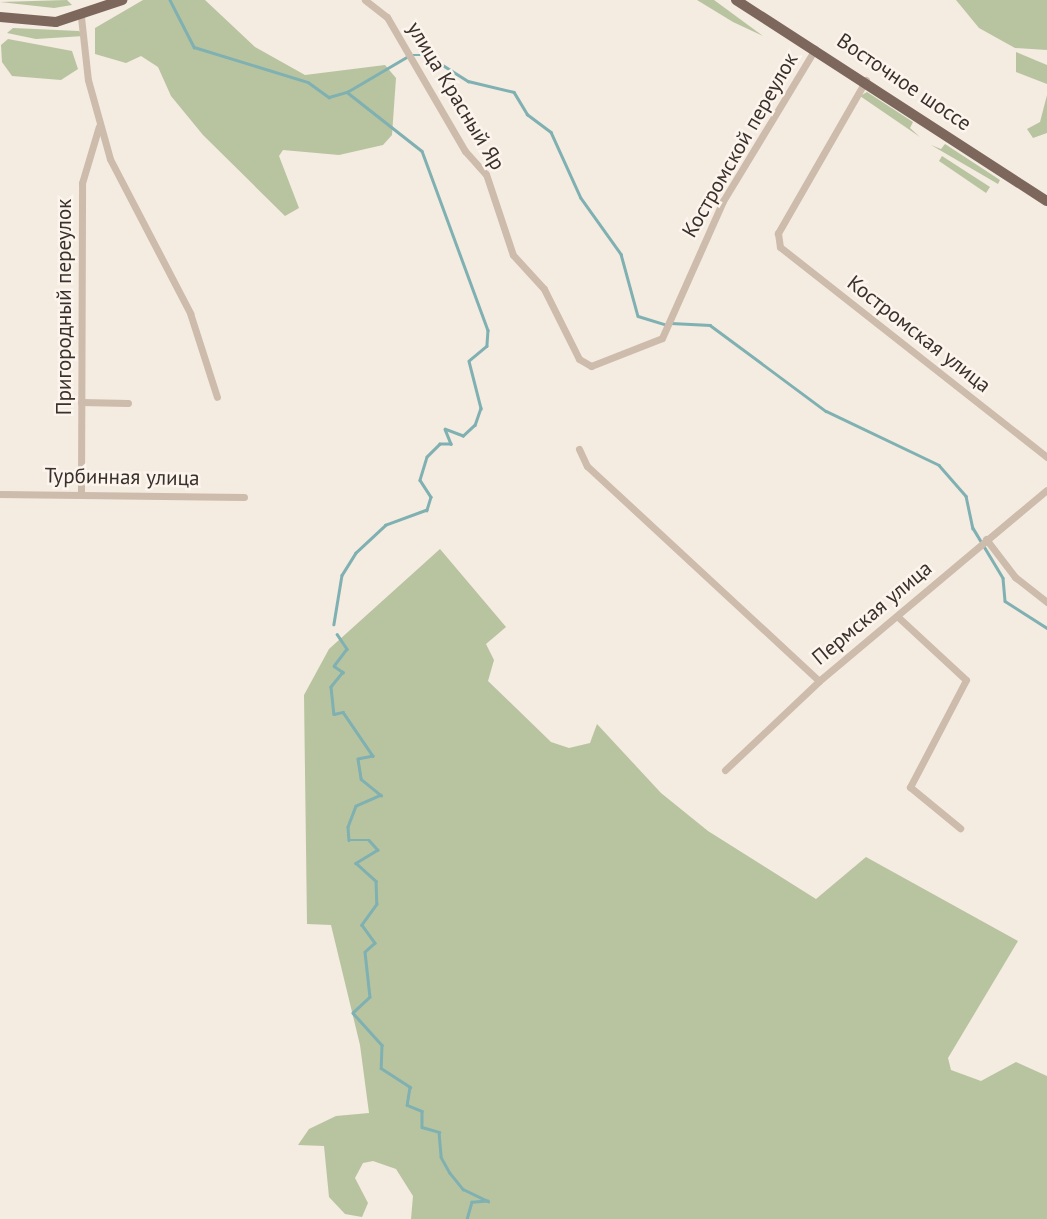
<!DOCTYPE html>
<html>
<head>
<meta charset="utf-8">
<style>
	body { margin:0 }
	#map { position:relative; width:1047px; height:1219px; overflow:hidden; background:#f4ebe1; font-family:"PT Sans",sans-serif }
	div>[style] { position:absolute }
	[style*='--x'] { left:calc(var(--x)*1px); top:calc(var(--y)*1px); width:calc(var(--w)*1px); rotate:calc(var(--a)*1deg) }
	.green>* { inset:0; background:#b8c4a0 }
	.stream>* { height:2.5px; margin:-1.25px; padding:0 1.25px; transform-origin:1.25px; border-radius:1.25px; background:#7fb0b2 }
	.street>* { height:7px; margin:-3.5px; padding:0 3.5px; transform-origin:3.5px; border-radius:3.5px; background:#cdbbac }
	.primary>* { height:10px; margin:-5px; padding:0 5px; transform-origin:5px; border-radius:5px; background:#7d675c }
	span { translate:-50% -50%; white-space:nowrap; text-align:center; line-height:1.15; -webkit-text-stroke:5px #fbf5ee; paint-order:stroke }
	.street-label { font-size:21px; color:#3b302b }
</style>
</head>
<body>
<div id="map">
	<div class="green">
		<div style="clip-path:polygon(67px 0,72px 5px,54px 8px,0 2px)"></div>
		<div style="clip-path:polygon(143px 0,205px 0,255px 47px,305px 75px,385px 65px,396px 78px,392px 135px,383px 145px,339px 155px,283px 150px,279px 156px,299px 208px,285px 216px,203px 135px,171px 96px,158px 67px,141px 56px,126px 63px,95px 54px,95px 28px)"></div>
		<div style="clip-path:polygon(697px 0,714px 0,763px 36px,733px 22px)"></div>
		<div style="clip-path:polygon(956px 0,1047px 0,1047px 50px,1015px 48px,979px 28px)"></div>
		<div style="clip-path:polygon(13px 28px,79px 31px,84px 36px,36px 39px,7px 33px)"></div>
		<div style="clip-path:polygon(8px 39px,72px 51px,78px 69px,61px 80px,12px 76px,2px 62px,1px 45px)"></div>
		<div style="clip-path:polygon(1016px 52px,1047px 65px,1047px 84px,1016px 72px)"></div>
		<div style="clip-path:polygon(867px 92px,913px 122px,910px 128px,920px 137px,860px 96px)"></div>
		<div style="clip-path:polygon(1047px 95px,1047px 133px,1033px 138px,1027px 129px,1040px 122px)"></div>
		<div style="clip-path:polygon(945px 144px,1000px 180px,998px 184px,931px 145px,941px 149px)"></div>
		<div style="clip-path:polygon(942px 156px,990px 187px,986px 193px,939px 161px)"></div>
		<div style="clip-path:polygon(440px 549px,506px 627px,486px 644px,494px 660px,488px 681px,551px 742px,569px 748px,590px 743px,597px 724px,661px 793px,708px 831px,816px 899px,866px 857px,1018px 941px,948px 1058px,951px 1070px,981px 1081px,1016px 1062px,1047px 1076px,1047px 1219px,411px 1219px,413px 1196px,396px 1169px,373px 1161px,363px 1163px,355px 1178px,368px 1203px,362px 1217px,345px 1214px,329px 1197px,324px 1146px,298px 1145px,309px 1129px,336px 1116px,369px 1113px,360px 1045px,331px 925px,307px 924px,304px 695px,329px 649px)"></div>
	</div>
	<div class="stream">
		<div style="--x:170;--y:0;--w:53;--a:62.9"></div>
		<div style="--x:194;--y:47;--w:119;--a:17.1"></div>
		<div style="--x:308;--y:82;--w:26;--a:36"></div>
		<div style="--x:329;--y:97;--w:19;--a:-16"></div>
		<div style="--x:347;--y:92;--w:95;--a:38.2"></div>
		<div style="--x:422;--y:151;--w:191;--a:69.8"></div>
		<div style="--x:488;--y:330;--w:16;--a:94"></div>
		<div style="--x:487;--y:346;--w:23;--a:140"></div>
		<div style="--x:469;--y:361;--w:49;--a:75.7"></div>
		<div style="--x:481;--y:408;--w:18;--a:109"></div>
		<div style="--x:475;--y:425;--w:16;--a:137"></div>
		<div style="--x:463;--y:436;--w:19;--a:-159"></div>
		<div style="--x:445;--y:429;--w:16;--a:68"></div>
		<div style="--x:451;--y:444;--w:11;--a:180"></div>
		<div style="--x:440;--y:444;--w:18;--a:135"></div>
		<div style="--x:427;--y:457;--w:24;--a:107"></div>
		<div style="--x:420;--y:480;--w:20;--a:57"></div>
		<div style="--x:431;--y:497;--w:14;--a:107"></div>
		<div style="--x:427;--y:510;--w:44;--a:159.9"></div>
		<div style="--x:386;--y:525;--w:41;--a:137"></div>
		<div style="--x:356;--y:553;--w:26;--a:122"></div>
		<div style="--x:342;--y:575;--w:50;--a:99.3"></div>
		<div style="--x:347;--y:92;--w:73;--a:-30.4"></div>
		<div style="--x:410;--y:55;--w:17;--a:0"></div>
		<div style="--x:427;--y:55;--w:49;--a:32.4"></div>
		<div style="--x:468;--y:81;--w:47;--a:13.4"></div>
		<div style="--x:514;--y:92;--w:26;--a:59"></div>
		<div style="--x:527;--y:114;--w:30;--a:37"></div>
		<div style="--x:551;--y:132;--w:72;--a:65.6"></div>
		<div style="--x:581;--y:198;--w:69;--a:54.5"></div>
		<div style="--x:621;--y:254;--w:64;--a:74.7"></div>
		<div style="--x:638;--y:316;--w:28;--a:17"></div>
		<div style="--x:671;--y:323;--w:39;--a:3"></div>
		<div style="--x:710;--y:325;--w:144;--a:36.6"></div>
		<div style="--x:826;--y:411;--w:125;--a:25.5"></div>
		<div style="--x:939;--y:465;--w:41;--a:48.9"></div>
		<div style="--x:966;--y:496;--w:33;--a:78"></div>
		<div style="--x:973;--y:528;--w:58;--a:59"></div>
		<div style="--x:1003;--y:578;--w:23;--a:85"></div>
		<div style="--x:1005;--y:601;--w:50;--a:32.7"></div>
		<div style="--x:337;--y:634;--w:18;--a:56"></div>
		<div style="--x:347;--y:649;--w:21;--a:127"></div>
		<div style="--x:334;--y:666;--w:11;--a:34"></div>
		<div style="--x:343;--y:672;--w:19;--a:129"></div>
		<div style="--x:331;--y:687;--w:27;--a:84"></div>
		<div style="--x:334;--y:714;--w:9;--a:-13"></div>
		<div style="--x:343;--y:712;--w:53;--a:55.7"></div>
		<div style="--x:373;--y:756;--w:15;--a:169"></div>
		<div style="--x:358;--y:759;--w:20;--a:81"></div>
		<div style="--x:361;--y:779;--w:26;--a:39"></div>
		<div style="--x:381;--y:795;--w:27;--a:156"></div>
		<div style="--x:356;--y:806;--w:22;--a:111"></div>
		<div style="--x:348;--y:827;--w:13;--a:86"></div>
		<div style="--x:349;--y:840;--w:20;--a:0"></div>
		<div style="--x:369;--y:840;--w:13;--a:48"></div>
		<div style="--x:378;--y:850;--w:26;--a:149"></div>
		<div style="--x:356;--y:863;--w:27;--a:42"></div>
		<div style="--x:376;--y:881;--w:23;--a:88"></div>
		<div style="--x:377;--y:904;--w:26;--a:126"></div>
		<div style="--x:362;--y:925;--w:22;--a:54"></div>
		<div style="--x:375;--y:943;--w:13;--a:138"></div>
		<div style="--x:365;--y:952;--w:45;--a:83.7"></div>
		<div style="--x:370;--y:997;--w:23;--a:137"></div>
		<div style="--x:353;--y:1013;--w:43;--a:47.8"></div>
		<div style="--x:382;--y:1045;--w:23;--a:92"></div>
		<div style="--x:381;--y:1068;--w:35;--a:33"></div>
		<div style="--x:410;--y:1087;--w:18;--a:99"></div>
		<div style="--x:407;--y:1105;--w:16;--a:22"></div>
		<div style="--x:422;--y:1111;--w:16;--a:90"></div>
		<div style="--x:422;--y:1127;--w:18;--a:16"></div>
		<div style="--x:439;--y:1132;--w:25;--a:85"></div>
		<div style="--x:441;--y:1157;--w:18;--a:61"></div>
		<div style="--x:450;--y:1173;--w:21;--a:51"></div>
		<div style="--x:463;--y:1189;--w:28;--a:26"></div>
		<div style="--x:488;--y:1201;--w:16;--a:176"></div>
		<div style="--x:472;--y:1202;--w:18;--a:106"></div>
	</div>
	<div class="street">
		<div style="--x:365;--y:0;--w:28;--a:38"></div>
		<div style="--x:387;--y:17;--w:155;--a:59.8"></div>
		<div style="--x:465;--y:151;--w:31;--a:48"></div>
		<div style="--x:486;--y:174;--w:85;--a:71.6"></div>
		<div style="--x:513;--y:255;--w:46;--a:47.6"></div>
		<div style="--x:544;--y:289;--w:78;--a:63.4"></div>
		<div style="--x:579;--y:359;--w:14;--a:30"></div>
		<div style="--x:591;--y:366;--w:76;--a:-21.5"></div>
		<div style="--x:662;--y:338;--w:150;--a:-66"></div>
		<div style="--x:723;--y:201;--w:178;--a:-58.8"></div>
		<div style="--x:81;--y:17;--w:63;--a:83.7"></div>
		<div style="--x:88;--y:80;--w:82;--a:74.4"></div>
		<div style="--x:110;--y:159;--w:174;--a:62.5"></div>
		<div style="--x:190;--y:313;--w:88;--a:72.2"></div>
		<div style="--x:866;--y:80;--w:177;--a:119.9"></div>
		<div style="--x:778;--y:233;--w:14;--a:82"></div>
		<div style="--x:780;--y:247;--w:340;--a:38.2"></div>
		<div style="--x:81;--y:402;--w:47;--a:1.2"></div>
		<div style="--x:579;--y:449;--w:19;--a:65"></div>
		<div style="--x:587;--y:466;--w:316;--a:42.8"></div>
		<div style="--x:81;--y:493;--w:310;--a:-89.8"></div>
		<div style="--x:82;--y:183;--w:59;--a:-73.4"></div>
		<div style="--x:0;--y:494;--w:244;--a:0.7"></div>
		<div style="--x:986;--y:539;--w:48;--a:52.7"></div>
		<div style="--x:1015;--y:577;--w:41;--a:38"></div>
		<div style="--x:897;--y:616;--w:94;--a:42.8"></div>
		<div style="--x:966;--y:680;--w:121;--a:117.6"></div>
		<div style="--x:910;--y:787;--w:65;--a:39.4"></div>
		<div style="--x:725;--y:770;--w:129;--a:-43.4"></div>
		<div style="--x:819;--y:681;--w:297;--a:-40"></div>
	</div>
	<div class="primary">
		<div style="--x:736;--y:0;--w:370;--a:32.9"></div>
		<div style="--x:0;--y:17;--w:56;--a:5.1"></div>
		<div style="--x:56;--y:22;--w:70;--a:-18.4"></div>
	</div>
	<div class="street-label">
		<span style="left:904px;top:82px;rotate:34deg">Восточное шоссе</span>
		<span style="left:456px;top:96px;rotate:59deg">улица Красный Яр</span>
		<span style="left:740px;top:145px;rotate:-60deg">Костромской переулок</span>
		<span style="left:64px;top:307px;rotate:-90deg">Пригородный переулок</span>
		<span style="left:919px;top:334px;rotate:38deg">Костромская улица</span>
		<span style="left:122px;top:477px;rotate:1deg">Турбинная улица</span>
		<span style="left:872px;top:613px;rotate:-40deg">Пермская улица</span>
	</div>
</div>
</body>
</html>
